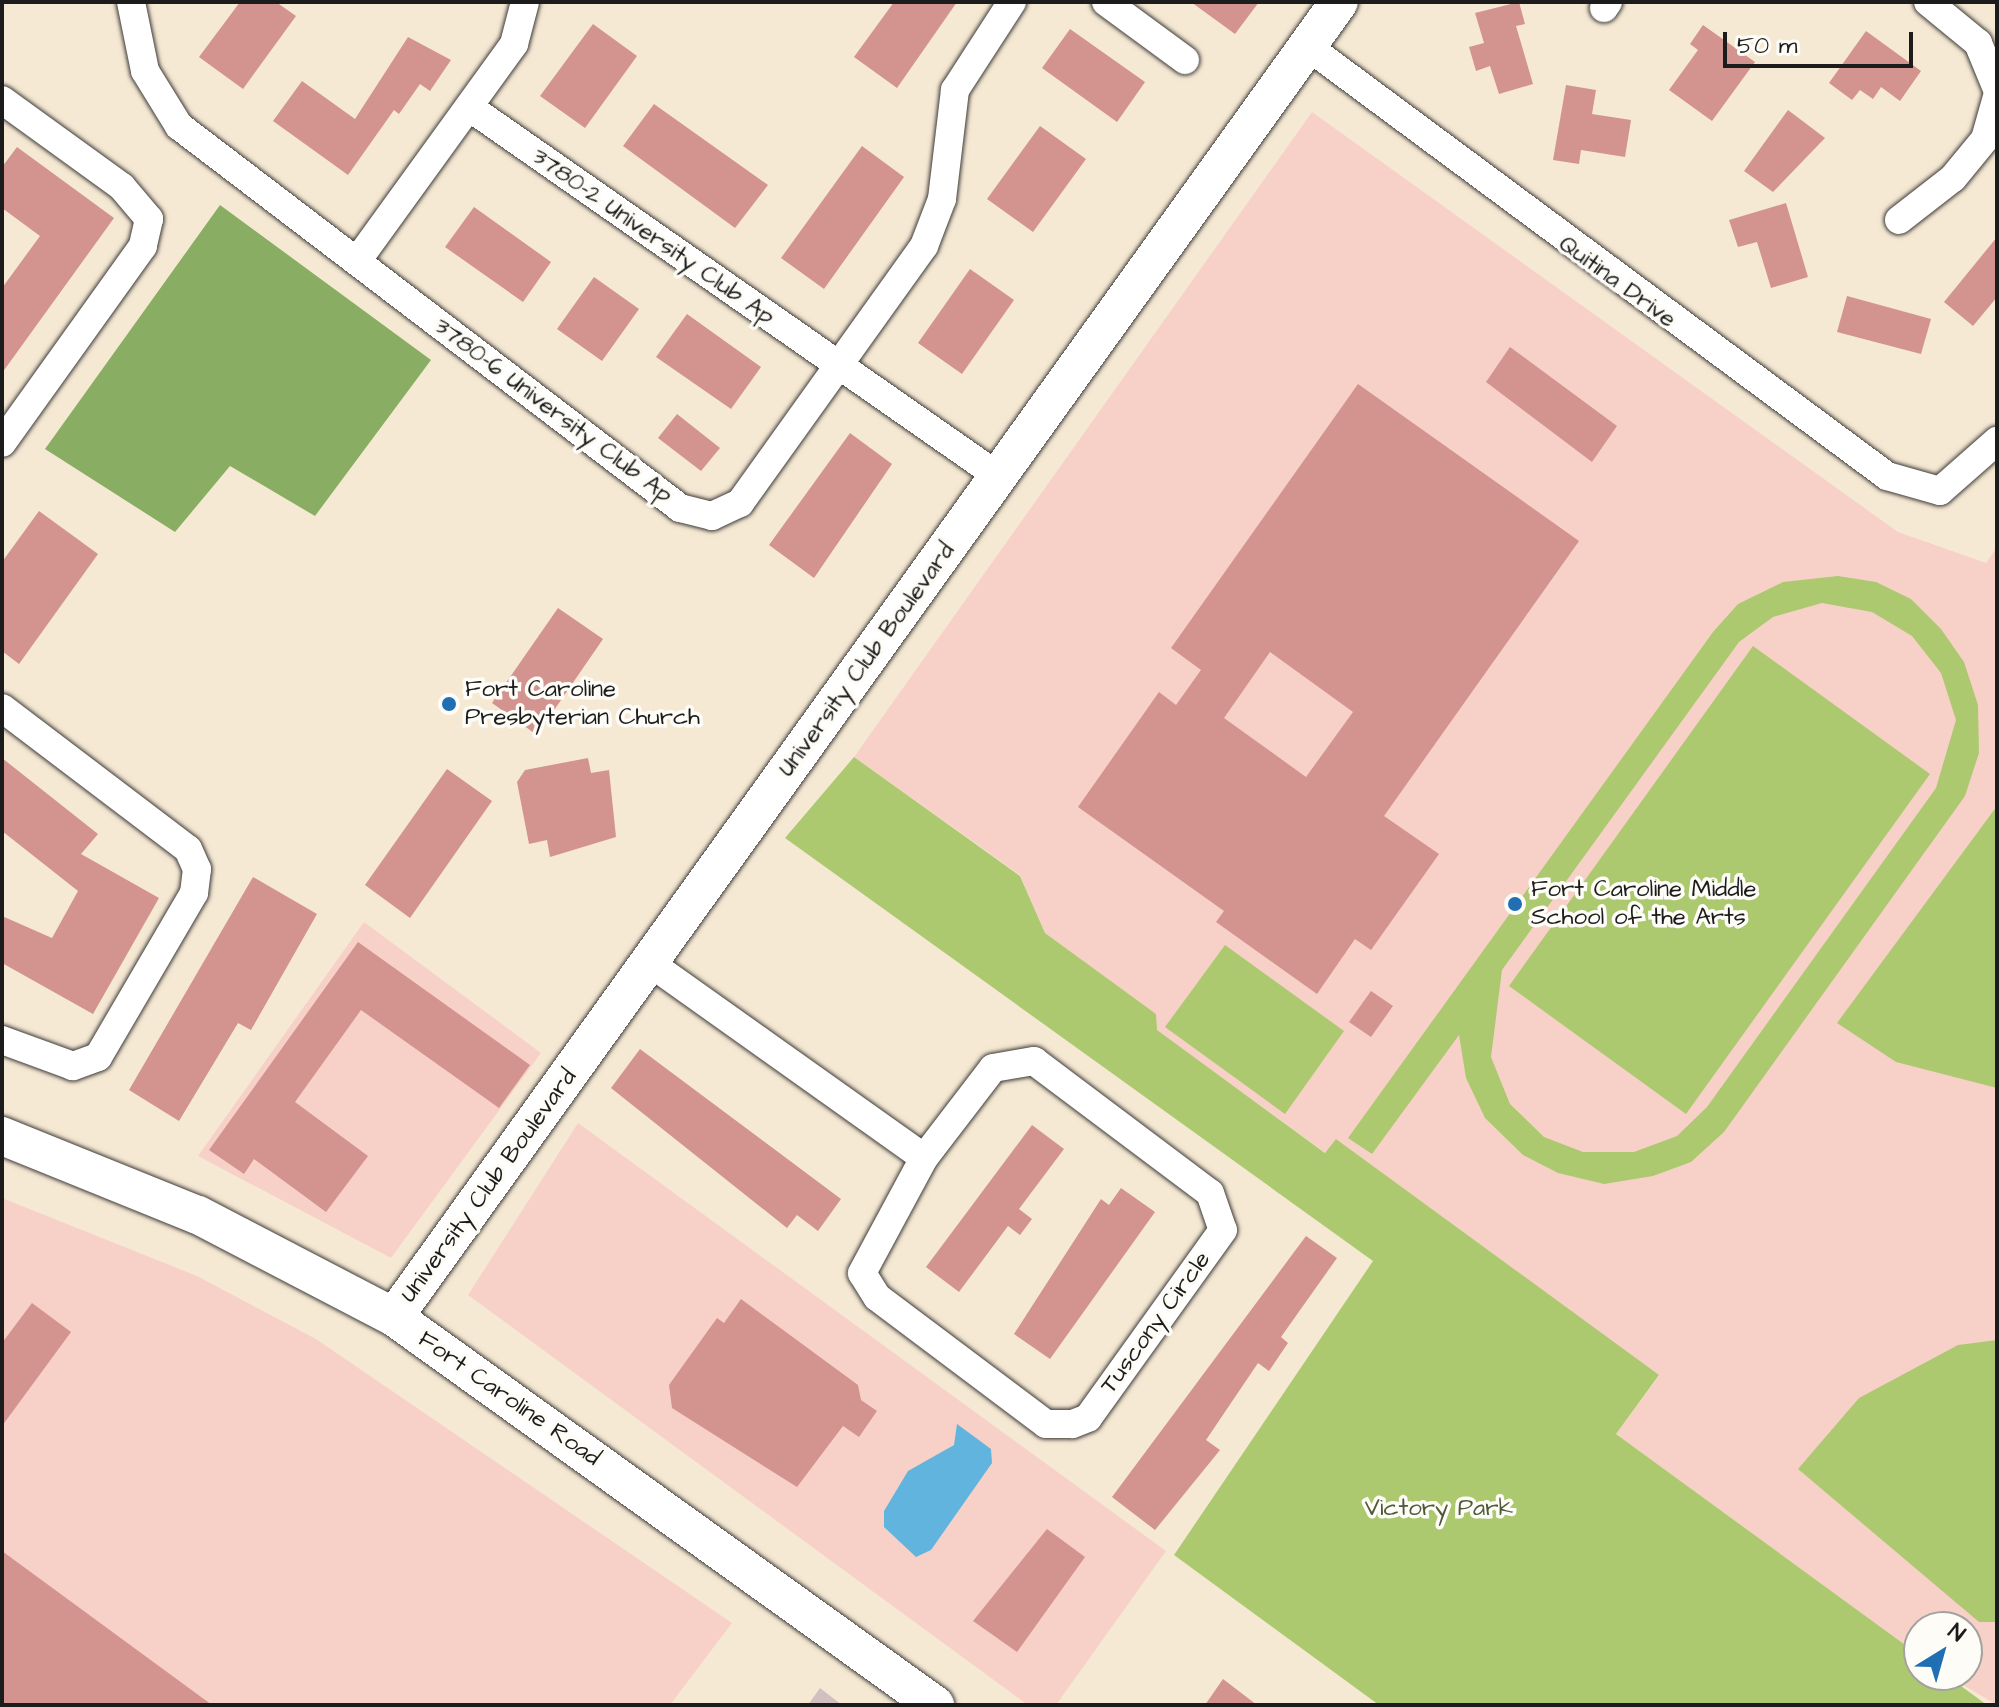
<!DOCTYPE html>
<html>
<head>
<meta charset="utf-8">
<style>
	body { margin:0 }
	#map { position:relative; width:1999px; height:1707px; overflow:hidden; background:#f6e9d4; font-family:"Architects Daughter",sans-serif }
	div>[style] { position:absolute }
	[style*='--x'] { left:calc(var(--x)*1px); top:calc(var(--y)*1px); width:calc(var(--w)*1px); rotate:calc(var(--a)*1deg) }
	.built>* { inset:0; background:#f7d1c8 }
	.industrial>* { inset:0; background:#d2bfc0 }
	.green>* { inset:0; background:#acc970 }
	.forest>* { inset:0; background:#89ad62 }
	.water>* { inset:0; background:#61b4dd }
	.building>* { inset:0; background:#d3938e }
	.roads { filter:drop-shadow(0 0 2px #3d3b38) drop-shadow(0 0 2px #3d3b38) }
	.street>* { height:28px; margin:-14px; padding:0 14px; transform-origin:14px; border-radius:14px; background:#fff }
	.secondary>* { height:38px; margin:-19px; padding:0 19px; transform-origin:19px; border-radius:19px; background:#fff }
	.dots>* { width:22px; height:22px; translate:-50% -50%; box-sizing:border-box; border:4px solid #fdfcf7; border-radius:50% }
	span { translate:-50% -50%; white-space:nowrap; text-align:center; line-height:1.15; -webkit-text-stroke:7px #fdfcf7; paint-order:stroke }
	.street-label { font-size:24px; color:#1c1c1c }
	.poi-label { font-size:24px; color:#1c1c1c }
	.left { translate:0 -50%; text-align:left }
	.park-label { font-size:24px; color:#4e5939 }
	.frame { position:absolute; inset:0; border:4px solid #1c1c1c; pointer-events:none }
	.north { position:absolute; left:1903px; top:1611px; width:80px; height:80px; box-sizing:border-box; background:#fdfcf7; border:2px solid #a3a29f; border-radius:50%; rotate:37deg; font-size:22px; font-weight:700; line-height:32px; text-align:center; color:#1c1c1c }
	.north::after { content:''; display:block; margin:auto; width:28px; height:36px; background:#1f6fb2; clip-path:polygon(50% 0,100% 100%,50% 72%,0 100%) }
	.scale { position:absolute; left:1723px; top:32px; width:190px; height:36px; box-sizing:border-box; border:4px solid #1c1c1c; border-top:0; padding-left:10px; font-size:24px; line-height:28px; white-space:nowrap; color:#1c1c1c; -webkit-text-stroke:6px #fdfcf7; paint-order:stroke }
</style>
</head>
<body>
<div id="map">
	<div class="built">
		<div style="clip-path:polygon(1312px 112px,1898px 532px,1986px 563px,1997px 547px,1997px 1705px,1946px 1675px,1967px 1675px,1967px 1627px,1919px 1627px,1919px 1655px,1616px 1434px,1659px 1376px,1336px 1139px,1326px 1153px,1156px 1030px,1155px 1014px,1045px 933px,1020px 875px,854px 757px)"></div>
		<div style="clip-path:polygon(364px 922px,541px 1053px,391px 1258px,198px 1156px)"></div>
		<div style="clip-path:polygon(578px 1123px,1166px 1551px,1056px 1705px,1028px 1705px,468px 1295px)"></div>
		<div style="clip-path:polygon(2px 1198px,197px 1276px,316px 1339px,732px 1623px,670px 1705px,2px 1705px)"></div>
	</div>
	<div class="industrial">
		<div style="clip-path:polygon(820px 1688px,842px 1705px,808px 1705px)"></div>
	</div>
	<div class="green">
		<div style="clip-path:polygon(evenodd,1838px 576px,1876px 582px,1911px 599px,1941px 629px,1964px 662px,1978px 705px,1979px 753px,1965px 796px,1724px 1132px,1691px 1162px,1653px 1176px,1604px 1184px,1558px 1173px,1523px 1155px,1485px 1118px,1466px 1078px,1459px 1035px,1372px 1154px,1348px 1138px,1713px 632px,1738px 604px,1783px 582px,1838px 576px,1822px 603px,1872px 612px,1912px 636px,1941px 673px,1956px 720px,1936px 788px,1707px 1107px,1677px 1136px,1634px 1152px,1583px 1152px,1544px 1137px,1510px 1104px,1491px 1057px,1502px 970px,1739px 642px,1773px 617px,1822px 603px)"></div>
		<div style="clip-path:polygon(1753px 646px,1930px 774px,1686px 1114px,1509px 986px)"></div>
		<div style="clip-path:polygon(854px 757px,1020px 876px,1045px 933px,1156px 1014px,1157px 1030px,1325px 1153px,1336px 1139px,1659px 1375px,1616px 1434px,1919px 1655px,1919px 1675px,1946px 1675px,1987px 1705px,1379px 1705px,1174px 1555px,1373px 1261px,785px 838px)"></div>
		<div style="clip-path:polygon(1997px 806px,1997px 1088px,1896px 1062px,1837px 1023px)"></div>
		<div style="clip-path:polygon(1225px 945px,1344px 1031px,1285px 1114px,1165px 1027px)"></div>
		<div style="clip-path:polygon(1997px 1340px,1997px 1622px,1979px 1622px,1798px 1469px,1859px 1398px,1958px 1345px)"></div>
	</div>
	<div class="forest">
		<div style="clip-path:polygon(220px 205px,431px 360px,315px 516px,230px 466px,175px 532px,45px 449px)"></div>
	</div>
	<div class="water">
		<div style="clip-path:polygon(957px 1424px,991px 1449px,992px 1463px,931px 1550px,916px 1557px,884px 1527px,884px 1511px,908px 1471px,954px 1445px)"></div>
	</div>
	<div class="building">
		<div style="clip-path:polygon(240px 2px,276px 2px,296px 16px,243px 89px,199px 57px)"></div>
		<div style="clip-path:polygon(894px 2px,957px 2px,897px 88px,854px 57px)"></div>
		<div style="clip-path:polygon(1191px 2px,1259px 2px,1235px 34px)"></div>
		<div style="clip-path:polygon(1519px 2px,1525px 24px,1516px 26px,1533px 84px,1499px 94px,1490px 66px,1476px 71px,1469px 47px,1484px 43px,1475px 13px)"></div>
		<div style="clip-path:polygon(593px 24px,637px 56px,585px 128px,540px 96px)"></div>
		<div style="clip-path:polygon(1703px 25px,1755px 62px,1712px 121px,1669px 90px,1698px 50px,1690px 44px)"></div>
		<div style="clip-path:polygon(1070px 29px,1145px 82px,1117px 122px,1042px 68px)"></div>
		<div style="clip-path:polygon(1866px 31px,1921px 71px,1900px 101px,1881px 87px,1873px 99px,1860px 90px,1852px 100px,1829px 83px)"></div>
		<div style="clip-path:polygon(408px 37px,451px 60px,430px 91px,420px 84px,399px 114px,394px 110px,348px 175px,273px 121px,302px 81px,355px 119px)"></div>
		<div style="clip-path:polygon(1566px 85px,1596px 90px,1592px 114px,1631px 120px,1625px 157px,1581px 150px,1579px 164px,1553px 160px)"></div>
		<div style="clip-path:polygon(654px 104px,768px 185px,735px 228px,623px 146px)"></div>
		<div style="clip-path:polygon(1788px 110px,1825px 138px,1773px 192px,1744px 171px)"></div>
		<div style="clip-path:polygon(1040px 126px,1086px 159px,1033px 232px,987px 199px)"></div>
		<div style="clip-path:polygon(862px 146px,904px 177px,824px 289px,781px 258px)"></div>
		<div style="clip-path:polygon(17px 147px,114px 218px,2px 373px,2px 288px,40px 236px,2px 208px,2px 167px)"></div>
		<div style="clip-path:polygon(1786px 203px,1808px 277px,1771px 288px,1757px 242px,1738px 247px,1729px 220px)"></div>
		<div style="clip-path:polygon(474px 207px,551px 262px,523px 302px,445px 247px)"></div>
		<div style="clip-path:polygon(1997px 237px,1997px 297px,1973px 326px,1944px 302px)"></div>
		<div style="clip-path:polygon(970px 269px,1014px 300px,962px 374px,918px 343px)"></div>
		<div style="clip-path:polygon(594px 277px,639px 309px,602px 361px,557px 329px)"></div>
		<div style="clip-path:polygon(1847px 296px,1931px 319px,1921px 354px,1837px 332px)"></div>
		<div style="clip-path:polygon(687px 314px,761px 367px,731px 409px,656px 357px)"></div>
		<div style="clip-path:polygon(1510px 347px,1617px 426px,1592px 462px,1486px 382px)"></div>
		<div style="clip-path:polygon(evenodd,1358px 384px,1579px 541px,1384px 816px,1439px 854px,1371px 950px,1355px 939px,1317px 994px,1216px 922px,1224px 911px,1078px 807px,1159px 692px,1176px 705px,1201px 670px,1171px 648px,1358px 384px,1270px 652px,1353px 712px,1306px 777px,1224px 718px,1270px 652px)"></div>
		<div style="clip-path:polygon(677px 414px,720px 448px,701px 471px,658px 438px)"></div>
		<div style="clip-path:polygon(850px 433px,892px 464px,814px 578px,769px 545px)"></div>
		<div style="clip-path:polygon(39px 511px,98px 554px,19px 664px,2px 651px,2px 562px)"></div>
		<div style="clip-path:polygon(558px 608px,603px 639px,537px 735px,492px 703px)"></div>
		<div style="clip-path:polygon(2px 758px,98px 834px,81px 854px,159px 898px,93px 1014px,2px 963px,2px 916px,52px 938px,78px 891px,2px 831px)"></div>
		<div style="clip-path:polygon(588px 758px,591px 773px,609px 770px,616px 837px,550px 857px,547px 840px,529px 844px,517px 782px,525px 770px)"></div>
		<div style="clip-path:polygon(447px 769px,492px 801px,410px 918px,365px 885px)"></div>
		<div style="clip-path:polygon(253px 877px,317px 914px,251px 1030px,238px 1023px,179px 1121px,129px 1090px)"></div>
		<div style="clip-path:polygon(358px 942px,530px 1065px,499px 1108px,361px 1010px,295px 1102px,368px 1156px,326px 1212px,254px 1159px,244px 1174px,209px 1150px)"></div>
		<div style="clip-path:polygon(1371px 991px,1393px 1006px,1371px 1037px,1349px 1022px)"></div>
		<div style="clip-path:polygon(640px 1049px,841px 1199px,818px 1231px,797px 1215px,787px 1228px,611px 1088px)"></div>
		<div style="clip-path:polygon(1032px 1125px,1064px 1149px,1019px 1209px,1032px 1219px,1020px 1235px,1008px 1226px,959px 1292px,926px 1267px)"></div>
		<div style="clip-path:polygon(1121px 1188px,1155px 1212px,1050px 1359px,1014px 1334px,1101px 1199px,1109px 1205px)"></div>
		<div style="clip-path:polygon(1306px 1236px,1337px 1258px,1281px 1337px,1288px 1343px,1269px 1371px,1258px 1363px,1206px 1440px,1220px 1450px,1155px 1530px,1112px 1497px)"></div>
		<div style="clip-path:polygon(741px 1299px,858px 1385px,861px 1400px,877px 1411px,859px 1437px,843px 1426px,797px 1487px,672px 1408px,669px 1385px,717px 1318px,724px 1323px)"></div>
		<div style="clip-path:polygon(32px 1303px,71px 1332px,2px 1426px,2px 1343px)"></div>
		<div style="clip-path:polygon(1047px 1529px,1085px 1557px,1017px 1652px,973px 1621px)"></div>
		<div style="clip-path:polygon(2px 1551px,212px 1705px,2px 1705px)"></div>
		<div style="clip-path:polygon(1223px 1679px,1257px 1705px,1205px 1705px)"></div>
	</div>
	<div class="roads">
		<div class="street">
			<div style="--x:131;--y:2;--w:70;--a:78.5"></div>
			<div style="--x:145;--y:71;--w:65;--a:58.3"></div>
			<div style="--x:179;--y:126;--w:630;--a:37.32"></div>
			<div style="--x:680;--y:508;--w:33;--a:14"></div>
			<div style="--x:712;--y:516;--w:31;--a:-25"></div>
			<div style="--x:740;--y:503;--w:316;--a:-54.4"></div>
			<div style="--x:924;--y:246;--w:50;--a:-69"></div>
			<div style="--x:942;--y:199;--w:110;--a:-83.2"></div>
			<div style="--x:955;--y:90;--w:105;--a:-57.1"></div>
			<div style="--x:1106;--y:2;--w:98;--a:36.3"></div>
			<div style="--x:1928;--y:2;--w:65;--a:39.4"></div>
			<div style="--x:1978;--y:43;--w:50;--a:67.6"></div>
			<div style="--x:1604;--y:8;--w:7;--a:-56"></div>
			<div style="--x:1307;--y:46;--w:722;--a:36.55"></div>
			<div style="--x:1887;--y:476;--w:55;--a:15.8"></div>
			<div style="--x:1940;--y:491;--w:76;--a:-41.3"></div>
			<div style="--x:2;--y:100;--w:148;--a:35.9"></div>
			<div style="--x:122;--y:187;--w:42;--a:49.8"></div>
			<div style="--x:149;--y:219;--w:28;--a:103"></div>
			<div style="--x:143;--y:246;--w:242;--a:125.6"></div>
			<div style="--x:469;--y:107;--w:645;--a:34.9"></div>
			<div style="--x:1899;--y:220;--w:68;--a:-37.9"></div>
			<div style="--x:1953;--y:178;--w:50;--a:-50.6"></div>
			<div style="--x:1985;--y:139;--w:44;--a:-74.1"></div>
			<div style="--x:357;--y:261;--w:268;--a:-54.1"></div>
			<div style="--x:514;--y:44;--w:43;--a:-75.3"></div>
			<div style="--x:2;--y:708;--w:233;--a:37.2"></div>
			<div style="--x:188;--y:849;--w:22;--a:66"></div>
			<div style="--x:197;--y:869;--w:24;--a:97"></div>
			<div style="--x:194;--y:893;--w:190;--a:120.3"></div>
			<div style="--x:98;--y:1057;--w:27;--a:160"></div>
			<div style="--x:73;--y:1066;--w:76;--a:-159.9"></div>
			<div style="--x:650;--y:963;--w:336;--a:35.4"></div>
			<div style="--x:1034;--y:1061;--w:220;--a:36.9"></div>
			<div style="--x:1210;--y:1193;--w:39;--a:71"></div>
			<div style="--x:1223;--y:1230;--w:231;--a:125.7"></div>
			<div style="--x:1088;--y:1418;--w:17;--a:159"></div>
			<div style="--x:1072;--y:1424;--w:26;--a:180"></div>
			<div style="--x:1046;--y:1424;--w:211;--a:-143.1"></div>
			<div style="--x:877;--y:1297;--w:28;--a:-122"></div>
			<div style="--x:862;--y:1273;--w:131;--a:-61.7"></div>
			<div style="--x:924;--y:1158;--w:113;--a:-52.5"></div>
			<div style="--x:993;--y:1068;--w:42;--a:-9.7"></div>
		</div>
		<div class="secondary">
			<div style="--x:2;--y:1136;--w:211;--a:22"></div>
			<div style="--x:198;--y:1215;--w:221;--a:27.5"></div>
			<div style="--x:394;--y:1317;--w:666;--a:35.65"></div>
			<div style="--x:394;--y:1317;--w:1619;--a:-54.3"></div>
		</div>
	</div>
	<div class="dots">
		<div style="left:449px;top:704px;background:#1f6fb2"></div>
		<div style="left:1515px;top:904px;background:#1f6fb2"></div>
	</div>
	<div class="street-label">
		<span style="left:653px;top:237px;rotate:35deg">3780-2 University Club Ap</span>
		<span style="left:1617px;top:282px;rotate:36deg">Quitina Drive</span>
		<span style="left:553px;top:411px;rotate:37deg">3780-6 University Club Ap</span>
		<span style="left:867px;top:660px;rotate:-54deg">University Club Boulevard</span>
		<span style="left:489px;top:1186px;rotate:-54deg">University Club Boulevard</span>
		<span style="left:1156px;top:1323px;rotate:-54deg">Tuscony Circle</span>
		<span style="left:509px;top:1399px;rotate:35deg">Fort Caroline Road</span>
	</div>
	<div class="poi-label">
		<span class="left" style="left:465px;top:704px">Fort Caroline<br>Presbyterian Church</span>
		<span class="left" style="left:1531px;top:904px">Fort Caroline Middle<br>School of the Arts</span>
	</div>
	<div class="park-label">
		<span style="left:1439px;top:1509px">Victory Park</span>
	</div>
	<div class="frame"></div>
	<div class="north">N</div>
	<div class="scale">50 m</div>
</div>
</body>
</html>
